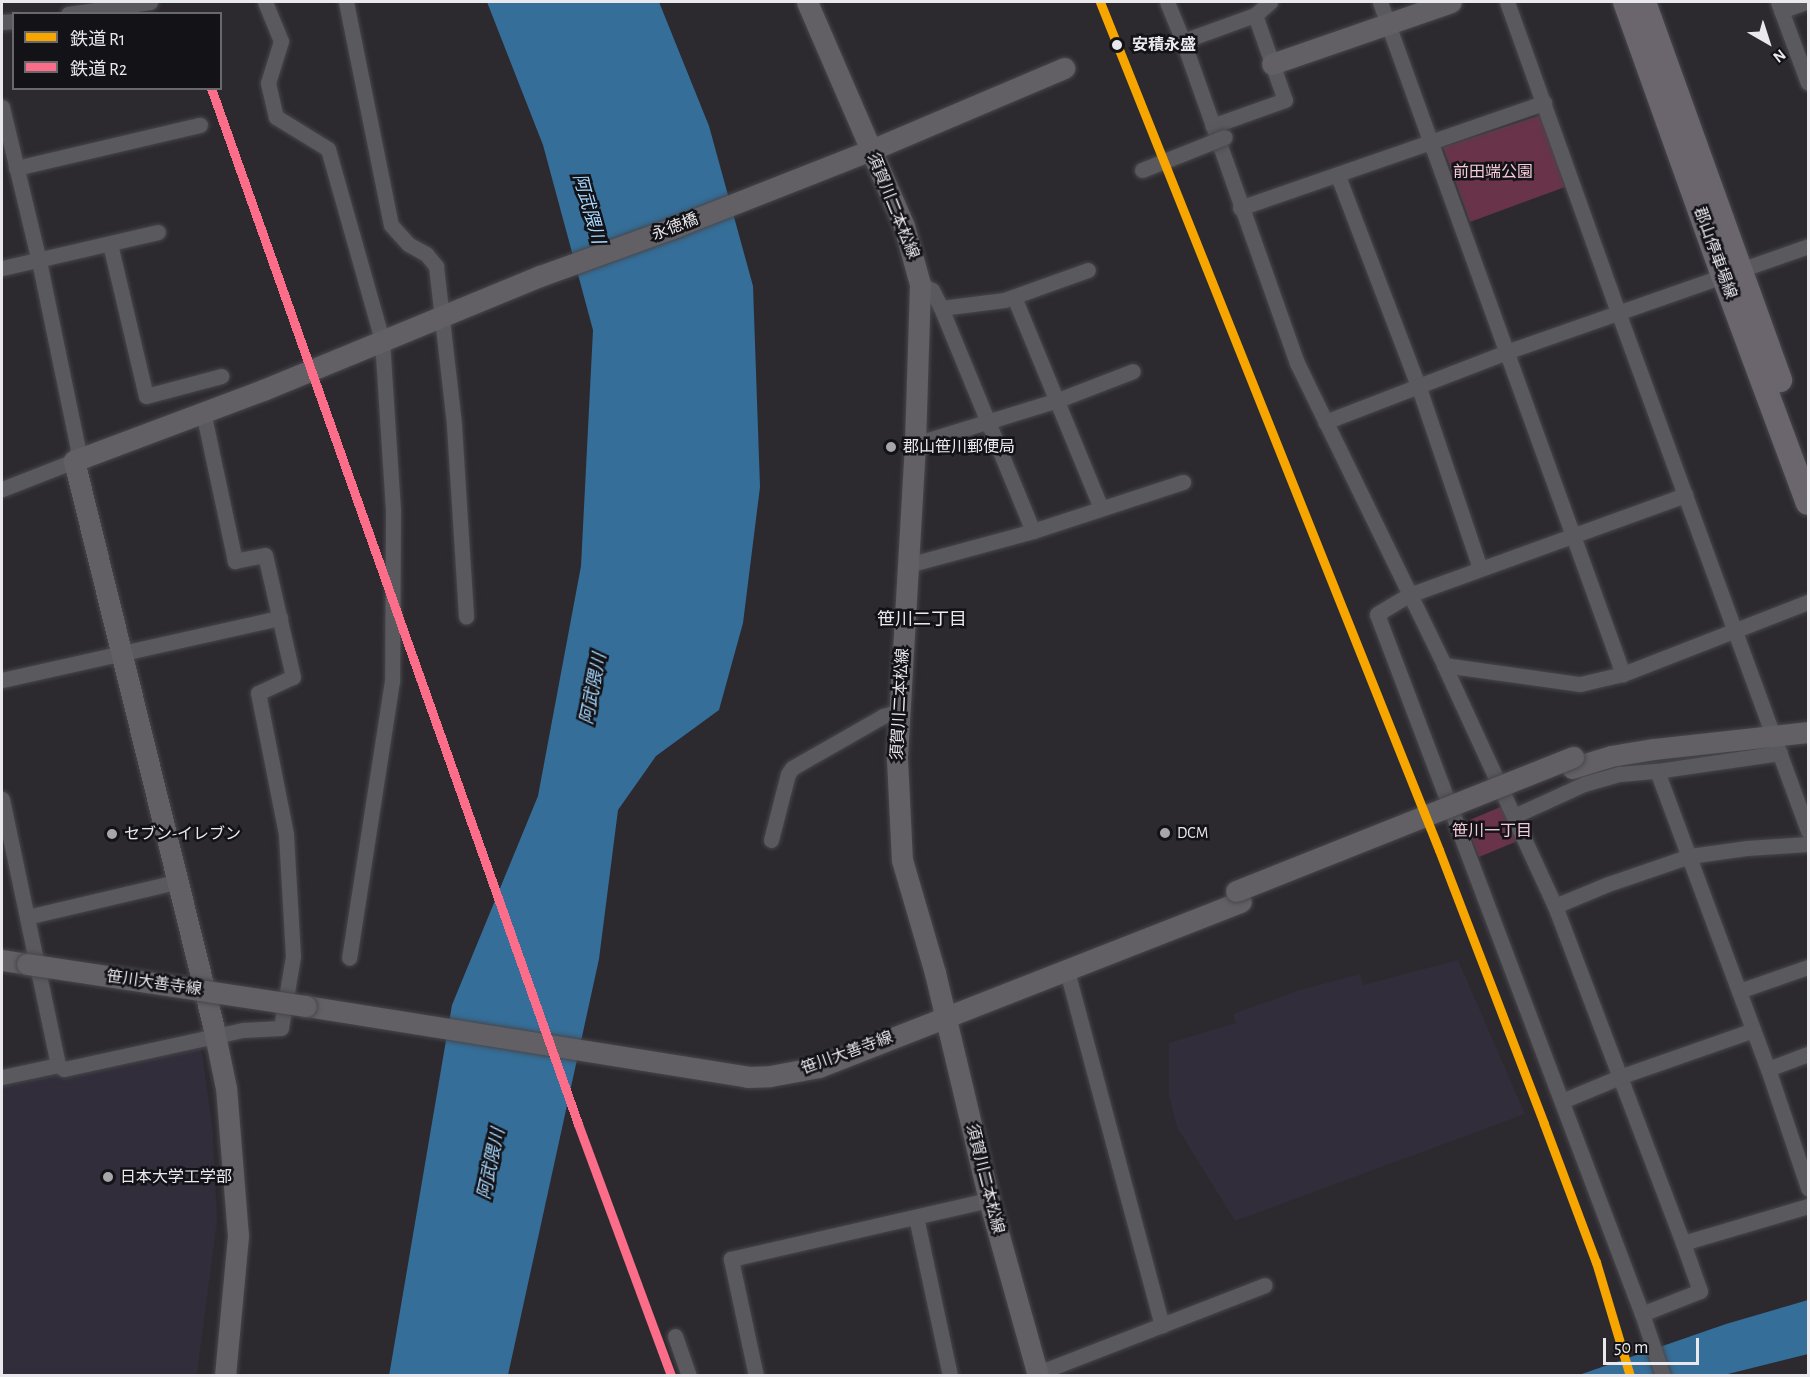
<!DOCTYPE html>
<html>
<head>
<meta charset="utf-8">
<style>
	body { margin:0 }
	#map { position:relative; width:1810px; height:1377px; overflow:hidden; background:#2c2a2f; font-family:"Alegreya Sans","Noto Sans JP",sans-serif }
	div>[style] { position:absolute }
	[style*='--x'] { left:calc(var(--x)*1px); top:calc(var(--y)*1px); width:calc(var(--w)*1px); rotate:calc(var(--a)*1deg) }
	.built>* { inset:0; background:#312d3a }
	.green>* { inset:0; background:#69344a }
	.water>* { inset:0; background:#356e98 }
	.roads { filter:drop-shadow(0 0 2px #47464a) drop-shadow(0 0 2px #47464a) }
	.street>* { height:15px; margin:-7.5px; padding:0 7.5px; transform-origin:7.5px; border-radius:7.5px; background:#5a595d }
	.secondary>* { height:21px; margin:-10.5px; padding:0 10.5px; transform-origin:10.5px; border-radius:10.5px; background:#626065 }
	.primary>* { height:24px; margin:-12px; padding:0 12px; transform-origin:12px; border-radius:12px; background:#6b656d }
	.bridges { filter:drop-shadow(0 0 2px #47464a) drop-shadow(0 0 2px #47464a) }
	.street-bridge>* { height:15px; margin:-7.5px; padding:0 7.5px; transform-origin:7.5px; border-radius:7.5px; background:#5a595d }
	.secondary-bridge>* { height:21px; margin:-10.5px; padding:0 10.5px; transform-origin:10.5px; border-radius:10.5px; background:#626065 }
	.rail-1>* { height:9px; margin:-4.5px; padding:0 4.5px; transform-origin:4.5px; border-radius:4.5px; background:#f7a600 }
	.rail-2>* { height:9px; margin:-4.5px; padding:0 4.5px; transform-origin:4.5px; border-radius:4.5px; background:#fb6d88 }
	.dots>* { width:16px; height:16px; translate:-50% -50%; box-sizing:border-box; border:3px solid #131216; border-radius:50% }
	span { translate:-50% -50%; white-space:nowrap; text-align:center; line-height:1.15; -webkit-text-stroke:5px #131216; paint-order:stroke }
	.stop-label { font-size:16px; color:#e9e8ed; font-weight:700 }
	.left { translate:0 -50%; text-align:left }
	.park-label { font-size:16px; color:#f3cad8 }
	.street-label { font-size:16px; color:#e9e8ed }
	.poi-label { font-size:16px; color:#e9e8ed }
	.water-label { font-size:18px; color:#a6d7fe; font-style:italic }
	.neighbourhood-label { font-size:18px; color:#e9e8ed }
	.frame { position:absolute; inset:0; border:3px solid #e9e8ed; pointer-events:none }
	.legend { position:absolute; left:12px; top:12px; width:210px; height:78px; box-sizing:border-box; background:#131216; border:2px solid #69686c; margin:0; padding:8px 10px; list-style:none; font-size:18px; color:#e9e8ed }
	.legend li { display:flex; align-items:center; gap:12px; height:30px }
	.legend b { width:30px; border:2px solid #69686c }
	.north { position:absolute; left:1738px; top:12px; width:60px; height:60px; -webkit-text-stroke:4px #131216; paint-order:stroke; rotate:141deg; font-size:16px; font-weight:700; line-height:24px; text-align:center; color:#e9e8ed }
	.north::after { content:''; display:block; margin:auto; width:21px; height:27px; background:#e9e8ed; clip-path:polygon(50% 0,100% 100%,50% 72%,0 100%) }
	.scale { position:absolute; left:1603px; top:1338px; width:96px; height:27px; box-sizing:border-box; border:3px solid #e9e8ed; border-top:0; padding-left:8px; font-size:18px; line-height:21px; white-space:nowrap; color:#e9e8ed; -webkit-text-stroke:4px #131216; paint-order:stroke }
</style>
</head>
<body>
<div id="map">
	<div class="built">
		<div style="clip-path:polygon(1458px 960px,1525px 1114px,1235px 1221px,1177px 1127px,1169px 1095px,1169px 1043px,1236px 1023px,1233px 1014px,1297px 991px,1360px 974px,1363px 985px)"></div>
		<div style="clip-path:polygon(201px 1044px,213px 1133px,217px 1220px,197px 1375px,2px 1375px,2px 1086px)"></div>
	</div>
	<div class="green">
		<div style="clip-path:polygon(1541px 115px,1565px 187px,1470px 222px,1443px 147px)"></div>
		<div style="clip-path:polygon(1505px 805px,1520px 840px,1479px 857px,1465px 822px)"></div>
	</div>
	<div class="water">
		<div style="clip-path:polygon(487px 2px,659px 2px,709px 126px,753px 286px,760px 487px,743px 623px,719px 710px,656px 756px,618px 810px,599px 959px,508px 1375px,389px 1376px,452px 1005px,538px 796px,581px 566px,593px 330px,543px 145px)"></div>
		<div style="clip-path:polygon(1808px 1300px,1808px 1354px,1724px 1375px,1576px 1376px,1726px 1324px)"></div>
	</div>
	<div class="roads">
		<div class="street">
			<div style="--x:265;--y:2;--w:42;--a:67.7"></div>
			<div style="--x:281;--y:41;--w:44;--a:107.2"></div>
			<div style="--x:268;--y:83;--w:35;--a:77"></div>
			<div style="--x:276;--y:117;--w:61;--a:31.6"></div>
			<div style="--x:328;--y:149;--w:198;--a:74.2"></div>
			<div style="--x:382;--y:340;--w:171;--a:86.3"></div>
			<div style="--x:393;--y:511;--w:170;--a:90.3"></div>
			<div style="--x:392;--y:681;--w:280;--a:98.8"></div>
			<div style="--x:346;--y:2;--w:227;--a:78.6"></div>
			<div style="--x:391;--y:225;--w:25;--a:48"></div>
			<div style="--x:408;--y:244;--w:21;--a:29"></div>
			<div style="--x:426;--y:254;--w:16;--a:50"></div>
			<div style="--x:436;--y:266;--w:160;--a:83.5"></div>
			<div style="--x:454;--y:425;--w:192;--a:86.4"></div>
			<div style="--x:1167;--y:2;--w:42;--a:67.7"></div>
			<div style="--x:1183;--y:41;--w:342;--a:70.5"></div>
			<div style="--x:1297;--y:363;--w:336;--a:64"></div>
			<div style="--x:1444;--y:665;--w:265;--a:65.3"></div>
			<div style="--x:1555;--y:906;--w:360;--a:69.2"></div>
			<div style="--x:1683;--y:1243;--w:51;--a:70.5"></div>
			<div style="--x:1700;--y:1291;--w:62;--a:158.4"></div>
			<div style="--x:1380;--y:2;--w:715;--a:70.12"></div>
			<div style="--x:1507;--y:2;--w:329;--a:70.3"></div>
			<div style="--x:1618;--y:312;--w:553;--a:69.89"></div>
			<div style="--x:1778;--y:2;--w:86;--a:69.7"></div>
			<div style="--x:1781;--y:11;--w:27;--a:-20"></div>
			<div style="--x:68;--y:14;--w:83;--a:-8.3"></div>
			<div style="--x:1255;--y:15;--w:20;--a:-41"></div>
			<div style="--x:2;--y:22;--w:12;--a:-5"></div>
			<div style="--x:1183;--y:41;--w:77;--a:-19.9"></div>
			<div style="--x:1255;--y:15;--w:90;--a:70.6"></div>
			<div style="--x:1285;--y:100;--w:77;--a:160.4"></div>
			<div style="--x:2;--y:107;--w:158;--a:76.5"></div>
			<div style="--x:39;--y:261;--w:192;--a:78.3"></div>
			<div style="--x:78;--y:449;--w:13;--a:108"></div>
			<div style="--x:74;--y:461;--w:77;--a:158.7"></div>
			<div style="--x:16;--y:168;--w:189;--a:-13.2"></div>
			<div style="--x:1338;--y:176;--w:224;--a:69.1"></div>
			<div style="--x:1418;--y:385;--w:193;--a:71.3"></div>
			<div style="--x:1240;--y:208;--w:322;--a:-19.1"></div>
			<div style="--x:110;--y:244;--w:156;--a:76.7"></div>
			<div style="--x:146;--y:396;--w:78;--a:-14.9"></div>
			<div style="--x:2;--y:268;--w:160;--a:-13"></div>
			<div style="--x:920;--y:284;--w:13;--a:27"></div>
			<div style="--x:932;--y:290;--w:20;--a:63"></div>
			<div style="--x:941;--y:308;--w:241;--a:67.6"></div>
			<div style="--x:1014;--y:297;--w:228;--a:67.6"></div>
			<div style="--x:941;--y:308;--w:64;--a:-7.2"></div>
			<div style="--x:1004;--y:300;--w:89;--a:-19.7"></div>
			<div style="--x:1325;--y:422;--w:194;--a:-21.1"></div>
			<div style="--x:1506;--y:352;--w:320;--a:-19.3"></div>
			<div style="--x:915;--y:444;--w:150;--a:-17.1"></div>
			<div style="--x:1058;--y:400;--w:80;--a:-21.1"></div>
			<div style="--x:908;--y:565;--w:130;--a:-15.2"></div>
			<div style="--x:1033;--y:531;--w:158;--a:-18.1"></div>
			<div style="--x:1444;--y:665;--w:137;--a:8"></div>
			<div style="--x:1580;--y:684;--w:44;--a:-13.1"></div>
			<div style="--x:1623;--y:674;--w:199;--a:-21.3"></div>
			<div style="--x:2;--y:680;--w:285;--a:-12.6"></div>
			<div style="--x:1780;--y:753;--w:124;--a:171.7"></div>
			<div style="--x:1657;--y:771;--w:318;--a:69.6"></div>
			<div style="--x:1768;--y:1069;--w:126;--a:71.4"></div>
			<div style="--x:2;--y:799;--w:272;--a:78.1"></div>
			<div style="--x:1514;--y:816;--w:77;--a:-24.6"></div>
			<div style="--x:1584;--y:784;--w:37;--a:-16"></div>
			<div style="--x:1620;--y:774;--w:37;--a:-5"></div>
			<div style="--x:771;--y:840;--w:68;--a:-75.6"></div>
			<div style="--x:788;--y:774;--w:7;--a:-56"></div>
			<div style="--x:792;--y:768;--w:105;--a:-29.7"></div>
			<div style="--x:883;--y:716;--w:18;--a:-16"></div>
			<div style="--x:1555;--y:906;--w:57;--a:-22.5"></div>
			<div style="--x:1608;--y:884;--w:87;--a:-18.9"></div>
			<div style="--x:1690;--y:856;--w:58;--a:-8"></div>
			<div style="--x:1747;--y:848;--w:61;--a:-3.8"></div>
			<div style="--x:27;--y:917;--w:153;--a:-13.2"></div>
			<div style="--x:1067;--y:971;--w:367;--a:75"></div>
			<div style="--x:1739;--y:991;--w:73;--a:-19.2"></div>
			<div style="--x:1768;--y:1069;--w:43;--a:-20.6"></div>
			<div style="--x:2;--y:1077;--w:57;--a:-12.1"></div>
			<div style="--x:58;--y:1065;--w:7;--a:34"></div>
			<div style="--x:64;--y:1069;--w:183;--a:-12.3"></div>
			<div style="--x:243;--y:1030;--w:38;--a:-3"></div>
			<div style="--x:281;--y:1028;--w:73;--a:-80.5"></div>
			<div style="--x:293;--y:956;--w:122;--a:-93.3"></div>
			<div style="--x:286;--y:834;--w:144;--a:-101.2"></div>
			<div style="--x:258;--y:693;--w:38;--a:-25"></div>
			<div style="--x:293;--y:677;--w:125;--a:-102.9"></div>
			<div style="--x:265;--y:555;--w:31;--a:169"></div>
			<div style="--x:235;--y:561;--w:152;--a:-102.1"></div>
			<div style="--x:1562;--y:1101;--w:65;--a:-22.6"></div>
			<div style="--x:1622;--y:1076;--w:139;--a:-19.3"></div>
			<div style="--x:916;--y:1217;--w:163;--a:77.9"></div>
			<div style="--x:1683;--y:1243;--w:130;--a:-16.5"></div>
			<div style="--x:675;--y:1336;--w:42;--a:70.7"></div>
			<div style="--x:1038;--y:1373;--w:243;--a:-21.2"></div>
			<div style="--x:756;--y:1376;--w:120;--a:-102.1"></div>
			<div style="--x:731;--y:1259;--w:265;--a:-12.9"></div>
			<div style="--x:1663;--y:1376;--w:65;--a:-108.7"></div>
			<div style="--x:1642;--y:1314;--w:748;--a:-110.74"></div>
			<div style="--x:1377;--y:614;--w:37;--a:-31"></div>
			<div style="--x:1409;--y:595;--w:294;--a:-19.9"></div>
		</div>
		<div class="secondary">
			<div style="--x:807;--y:2;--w:244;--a:66.6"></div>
			<div style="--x:904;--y:226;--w:60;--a:74.6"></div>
			<div style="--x:920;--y:284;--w:160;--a:91.8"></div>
			<div style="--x:915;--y:444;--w:316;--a:93.3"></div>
			<div style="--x:897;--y:759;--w:101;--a:87.2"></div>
			<div style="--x:902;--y:860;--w:118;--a:73.7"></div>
			<div style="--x:935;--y:973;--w:233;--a:76.6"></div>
			<div style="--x:989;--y:1200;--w:183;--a:74.4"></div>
			<div style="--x:1272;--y:64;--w:189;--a:-19.1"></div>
			<div style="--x:1572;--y:768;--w:41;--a:-17.1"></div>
			<div style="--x:1611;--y:756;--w:44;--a:-9.2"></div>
			<div style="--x:1654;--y:749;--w:155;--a:-6.3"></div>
			<div style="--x:2;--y:960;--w:25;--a:9"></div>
			<div style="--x:306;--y:1006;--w:447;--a:9.1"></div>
			<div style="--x:747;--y:1077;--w:23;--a:-2"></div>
			<div style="--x:770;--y:1076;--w:50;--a:-10.4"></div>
			<div style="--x:819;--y:1067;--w:453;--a:-21.4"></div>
			<div style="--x:225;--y:1376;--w:141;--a:-84.7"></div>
			<div style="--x:238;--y:1236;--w:148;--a:-94.6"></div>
			<div style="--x:226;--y:1088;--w:64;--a:-101.7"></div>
			<div style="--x:213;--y:1025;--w:581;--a:-103.84"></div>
			<div style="--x:74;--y:461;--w:202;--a:-20.6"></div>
			<div style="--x:263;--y:390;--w:300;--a:-22.4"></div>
			<div style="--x:540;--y:276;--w:147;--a:-19.9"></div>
			<div style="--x:678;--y:226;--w:207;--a:-21.5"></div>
			<div style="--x:871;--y:150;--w:210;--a:-23"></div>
		</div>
		<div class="primary">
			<div style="--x:1625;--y:2;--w:290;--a:70.3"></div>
			<div style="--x:1723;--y:275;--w:243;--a:69.6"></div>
			<div style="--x:1644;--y:2;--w:402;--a:70.2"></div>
		</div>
	</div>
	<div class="bridges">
		<div class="street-bridge">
			<div style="--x:1142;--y:170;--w:89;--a:-21.7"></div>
		</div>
		<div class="secondary-bridge">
			<div style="--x:1236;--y:891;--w:363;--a:-21.7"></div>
			<div style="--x:27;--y:964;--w:282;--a:8.6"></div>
		</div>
	</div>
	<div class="rail-1">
		<div style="--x:1100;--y:2;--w:913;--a:68.21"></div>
		<div style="--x:1439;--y:850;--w:293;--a:69"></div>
		<div style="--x:1544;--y:1124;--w:147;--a:69.4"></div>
		<div style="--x:1596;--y:1262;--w:119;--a:73.4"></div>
	</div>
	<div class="rail-2">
		<div style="--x:211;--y:88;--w:1099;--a:70.49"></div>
		<div style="--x:578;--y:1124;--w:269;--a:69.7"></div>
	</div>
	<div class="dots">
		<div style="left:1117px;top:45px;background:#e9e8ed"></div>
		<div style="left:891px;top:447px;background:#a7a6aa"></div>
		<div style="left:1165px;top:833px;background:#a7a6aa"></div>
		<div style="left:112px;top:834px;background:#a7a6aa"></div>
		<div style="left:108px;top:1177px;background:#a7a6aa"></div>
	</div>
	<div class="stop-label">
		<span class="left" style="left:1132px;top:45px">安積永盛</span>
	</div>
	<div class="park-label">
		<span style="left:1493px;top:172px">前田端公園</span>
		<span style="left:1492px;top:831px">笹川一丁目</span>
	</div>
	<div class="street-label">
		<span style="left:893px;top:206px;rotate:68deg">須賀川二本松線</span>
		<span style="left:675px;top:227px;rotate:-21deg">永徳橋</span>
		<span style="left:1715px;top:253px;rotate:70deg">郡山停車場線</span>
		<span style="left:900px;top:704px;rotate:-87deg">須賀川二本松線</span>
		<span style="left:154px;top:983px;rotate:8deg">笹川大善寺線</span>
		<span style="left:847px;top:1053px;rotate:-20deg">笹川大善寺線</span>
		<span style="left:985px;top:1179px;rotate:76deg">須賀川二本松線</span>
	</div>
	<div class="poi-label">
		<span class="left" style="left:903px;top:447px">郡山笹川郵便局</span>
		<span class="left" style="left:1177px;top:833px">DCM</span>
		<span class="left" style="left:124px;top:834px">セブン-イレブン</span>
		<span class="left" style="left:120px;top:1177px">日本大学工学部</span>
	</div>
	<div class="water-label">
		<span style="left:588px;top:209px;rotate:74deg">阿武隈川</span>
		<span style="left:594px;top:689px;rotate:-79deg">阿武隈川</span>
		<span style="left:492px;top:1164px;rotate:-78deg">阿武隈川</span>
	</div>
	<div class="neighbourhood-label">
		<span style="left:922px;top:620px">笹川二丁目</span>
	</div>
	<div class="frame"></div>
	<ul class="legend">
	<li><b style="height:8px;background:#f7a600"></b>鉄道 R1</li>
	<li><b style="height:8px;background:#fb6d88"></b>鉄道 R2</li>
	</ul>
	<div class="north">N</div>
	<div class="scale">50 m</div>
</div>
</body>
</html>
